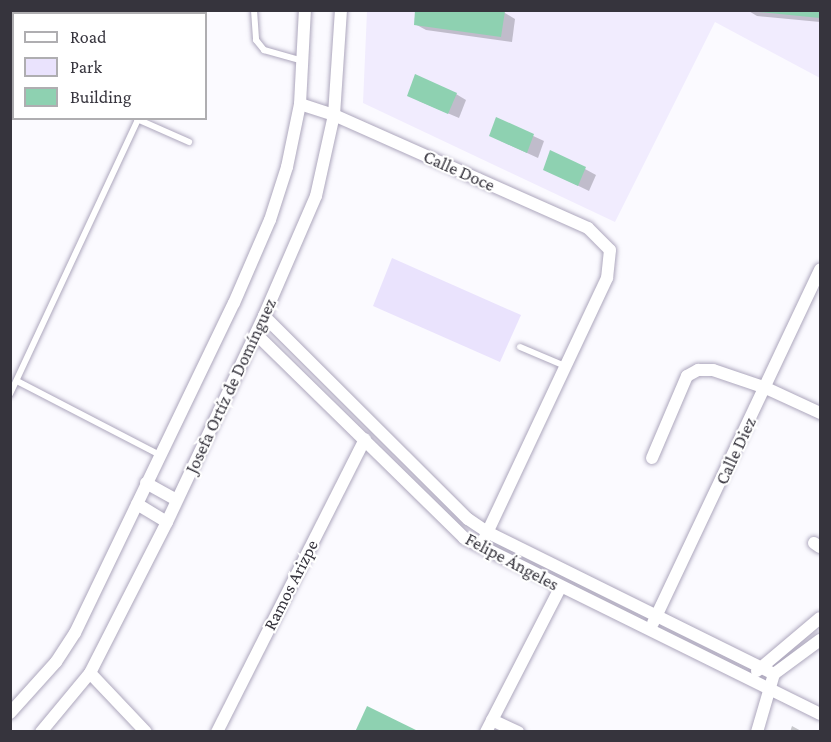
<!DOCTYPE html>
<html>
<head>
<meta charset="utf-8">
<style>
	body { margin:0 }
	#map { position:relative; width:831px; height:742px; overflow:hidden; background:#fbfaff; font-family:"Crimson Pro",serif }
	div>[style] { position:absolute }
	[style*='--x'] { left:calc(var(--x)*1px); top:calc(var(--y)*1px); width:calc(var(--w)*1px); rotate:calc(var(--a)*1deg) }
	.built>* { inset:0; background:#f1ecfe }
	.green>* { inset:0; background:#eae3fd }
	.shadow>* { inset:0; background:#0003 }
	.building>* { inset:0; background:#8ed1b1 }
	.roads { filter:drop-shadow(0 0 2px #ada7bd) drop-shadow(0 0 2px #ada7bd) }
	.lane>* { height:6px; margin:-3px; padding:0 3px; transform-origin:3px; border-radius:3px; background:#fff }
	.street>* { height:12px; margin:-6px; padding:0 6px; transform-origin:6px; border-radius:6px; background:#fff }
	span { translate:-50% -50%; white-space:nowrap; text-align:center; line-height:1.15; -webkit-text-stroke:4.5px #fff; paint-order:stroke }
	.street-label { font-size:18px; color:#36343d }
	.frame { position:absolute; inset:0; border:12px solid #36343d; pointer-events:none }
	.legend { position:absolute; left:12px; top:12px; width:195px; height:108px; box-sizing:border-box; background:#fff; border:2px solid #afaeb1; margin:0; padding:8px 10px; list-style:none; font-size:18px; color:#36343d }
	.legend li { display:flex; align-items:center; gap:12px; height:30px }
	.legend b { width:30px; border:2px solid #afaeb1 }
</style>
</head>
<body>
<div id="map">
	<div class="built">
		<div style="clip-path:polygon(367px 11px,820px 11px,820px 78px,715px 22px,615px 222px,363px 103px)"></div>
	</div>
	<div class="green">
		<div style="clip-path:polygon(11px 10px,76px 11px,14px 14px,11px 116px)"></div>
		<div style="clip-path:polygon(392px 258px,521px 315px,500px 362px,373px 306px)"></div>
	</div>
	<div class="shadow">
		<div style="clip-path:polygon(417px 10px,505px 13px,515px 19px,512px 42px,426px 30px,415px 24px)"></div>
		<div style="clip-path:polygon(747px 10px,820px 10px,820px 22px,757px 16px)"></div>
		<div style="clip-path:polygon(456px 94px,466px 100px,459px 118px,419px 101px)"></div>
		<div style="clip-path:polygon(497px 119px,544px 141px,538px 158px,501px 141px)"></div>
		<div style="clip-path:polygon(585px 169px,596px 175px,589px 191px,556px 175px)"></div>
		<div style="clip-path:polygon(792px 726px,803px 732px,790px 732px)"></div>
	</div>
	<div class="building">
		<div style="clip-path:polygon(415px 10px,505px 11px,501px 37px,414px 25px)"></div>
		<div style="clip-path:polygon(759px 10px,820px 10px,820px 18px,759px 12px)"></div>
		<div style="clip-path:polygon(415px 74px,457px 93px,448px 114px,407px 96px)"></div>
		<div style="clip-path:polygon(496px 117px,534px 134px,527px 153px,489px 136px)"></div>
		<div style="clip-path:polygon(550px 150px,586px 167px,578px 186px,543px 170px)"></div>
		<div style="clip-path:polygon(367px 706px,420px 732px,355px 732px)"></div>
	</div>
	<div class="roads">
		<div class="lane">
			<div style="--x:254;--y:10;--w:30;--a:86"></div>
			<div style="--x:256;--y:40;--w:13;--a:51"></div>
			<div style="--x:264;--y:50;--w:41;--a:15.8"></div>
			<div style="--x:137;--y:119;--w:57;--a:23.9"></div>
			<div style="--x:520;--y:347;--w:49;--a:22.9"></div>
			<div style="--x:17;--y:381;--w:159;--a:27.4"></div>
			<div style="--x:10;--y:394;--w:302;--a:-65"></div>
		</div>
		<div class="street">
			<div style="--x:300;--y:104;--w:36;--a:18"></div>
			<div style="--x:334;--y:115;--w:278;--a:24"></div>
			<div style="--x:588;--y:228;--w:31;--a:45"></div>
			<div style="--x:610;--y:250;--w:28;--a:96"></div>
			<div style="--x:607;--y:278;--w:296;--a:115.2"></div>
			<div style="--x:264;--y:316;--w:288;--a:44.9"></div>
			<div style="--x:468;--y:519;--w:23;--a:34"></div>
			<div style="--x:487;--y:532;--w:320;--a:26.3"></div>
			<div style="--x:256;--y:334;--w:291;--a:44.4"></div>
			<div style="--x:464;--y:538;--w:397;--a:26.3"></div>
			<div style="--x:652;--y:458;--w:89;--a:-66.9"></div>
			<div style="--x:687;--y:376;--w:13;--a:-29"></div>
			<div style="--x:698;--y:370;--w:15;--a:0"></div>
			<div style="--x:713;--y:370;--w:56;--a:18.8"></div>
			<div style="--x:766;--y:388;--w:60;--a:24.8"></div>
			<div style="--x:146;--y:483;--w:35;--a:29"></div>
			<div style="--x:137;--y:504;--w:35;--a:31"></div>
			<div style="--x:814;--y:543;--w:7;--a:34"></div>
			<div style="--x:653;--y:623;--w:391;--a:-64.7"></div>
			<div style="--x:757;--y:671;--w:82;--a:-40.1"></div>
			<div style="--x:90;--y:673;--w:81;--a:46.5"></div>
			<div style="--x:10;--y:713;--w:69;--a:-48"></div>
			<div style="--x:56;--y:662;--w:35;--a:-57"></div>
			<div style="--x:75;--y:633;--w:366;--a:-64.3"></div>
			<div style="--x:234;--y:303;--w:90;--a:-66.6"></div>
			<div style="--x:270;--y:220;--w:56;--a:-72.2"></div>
			<div style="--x:287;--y:167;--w:64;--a:-78.3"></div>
			<div style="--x:300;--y:104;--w:94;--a:-87"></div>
			<div style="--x:492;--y:720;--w:29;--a:25"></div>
			<div style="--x:41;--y:732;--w:77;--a:-50.3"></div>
			<div style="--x:90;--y:673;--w:169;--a:-63"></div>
			<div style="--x:167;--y:522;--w:228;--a:-64.8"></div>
			<div style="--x:264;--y:316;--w:131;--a:-66.6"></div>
			<div style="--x:316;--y:196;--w:83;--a:-77.5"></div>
			<div style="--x:334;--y:115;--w:105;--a:-86.2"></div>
			<div style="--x:217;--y:732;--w:328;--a:-63.2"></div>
			<div style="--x:486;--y:732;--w:162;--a:-62.8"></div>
			<div style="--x:757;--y:732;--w:60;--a:-73.7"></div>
			<div style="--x:774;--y:674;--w:57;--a:-36.5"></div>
		</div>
	</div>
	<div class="street-label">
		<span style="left:459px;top:171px;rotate:24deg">Calle Doce</span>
		<span style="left:231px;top:386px;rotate:-65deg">Josefa Ortíz de Domínguez</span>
		<span style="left:736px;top:451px;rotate:-65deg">Calle Diez</span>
		<span style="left:512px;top:562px;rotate:28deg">Felipe Ángeles</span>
		<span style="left:291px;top:585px;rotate:-63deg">Ramos Arizpe</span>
	</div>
	<div class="frame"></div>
	<ul class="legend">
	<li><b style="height:8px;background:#fff"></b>Road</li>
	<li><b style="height:16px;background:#eae3fd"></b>Park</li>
	<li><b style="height:16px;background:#8ed1b1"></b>Building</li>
	</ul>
</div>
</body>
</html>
